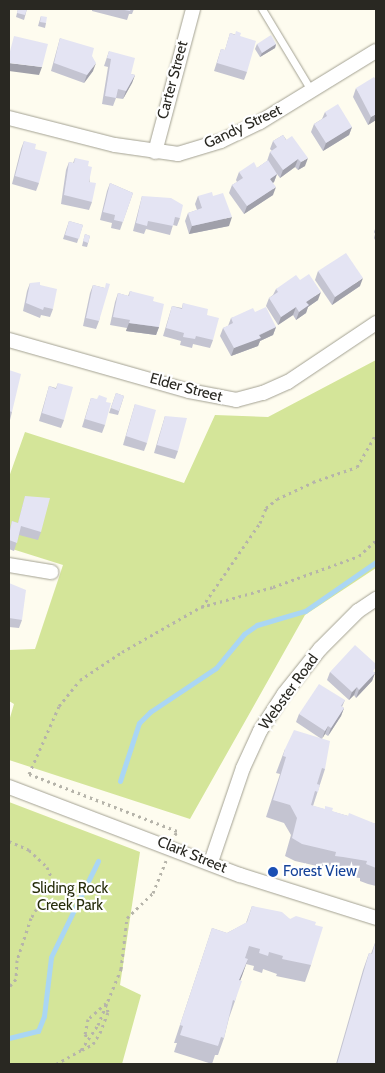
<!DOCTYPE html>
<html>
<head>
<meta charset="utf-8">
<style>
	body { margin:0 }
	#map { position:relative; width:385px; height:1073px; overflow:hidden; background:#fefcef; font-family:Cabin,sans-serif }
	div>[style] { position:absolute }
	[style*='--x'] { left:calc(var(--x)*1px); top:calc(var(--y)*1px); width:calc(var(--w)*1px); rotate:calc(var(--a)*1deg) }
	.green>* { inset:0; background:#d4e599 }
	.stream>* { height:5px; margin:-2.5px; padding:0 2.5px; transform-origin:2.5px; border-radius:2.5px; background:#aad6f4 }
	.path>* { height:3px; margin-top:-1.5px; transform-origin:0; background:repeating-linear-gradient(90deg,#b6b4aa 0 2.5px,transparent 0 6.5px) }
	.roads { filter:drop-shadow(0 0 1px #a3a192) drop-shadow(0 0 1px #a3a192) }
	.lane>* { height:7px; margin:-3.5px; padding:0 3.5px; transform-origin:3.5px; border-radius:3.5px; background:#fff }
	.street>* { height:14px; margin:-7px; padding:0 7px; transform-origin:7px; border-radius:7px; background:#fff }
	.wall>* { inset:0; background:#c4c4d1 }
	.shaded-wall>* { inset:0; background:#a0a0aa }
	.building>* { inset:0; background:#e4e4f3 }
	.dots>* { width:14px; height:14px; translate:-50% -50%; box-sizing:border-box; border:2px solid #fff; border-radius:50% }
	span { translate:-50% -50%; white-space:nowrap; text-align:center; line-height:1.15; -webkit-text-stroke:4.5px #fff; paint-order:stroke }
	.street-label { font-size:15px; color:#292822 }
	.transit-label { font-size:15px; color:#164399 }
	.left { translate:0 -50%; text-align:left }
	.park-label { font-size:15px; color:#272d0b }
	.frame { position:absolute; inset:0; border:10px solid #292822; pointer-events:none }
</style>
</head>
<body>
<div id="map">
	<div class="green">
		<div style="clip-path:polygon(376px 360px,376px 568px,305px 615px,190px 819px,9px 760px,9px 721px,14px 704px,9px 701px,9px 650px,35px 649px,63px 565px,9px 548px,9px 477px,25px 432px,184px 483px,215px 415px,268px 417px)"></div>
		<div style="clip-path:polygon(9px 802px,140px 852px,120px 985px,141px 995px,122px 1064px,9px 1064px)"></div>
	</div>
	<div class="stream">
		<div style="--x:120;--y:781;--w:61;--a:-71.9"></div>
		<div style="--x:139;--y:723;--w:16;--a:-45"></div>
		<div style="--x:150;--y:712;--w:79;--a:-33.7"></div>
		<div style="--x:216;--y:668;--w:44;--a:-50.5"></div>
		<div style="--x:244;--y:634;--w:16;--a:-35"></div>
		<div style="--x:257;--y:625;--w:50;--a:-16.3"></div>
		<div style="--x:305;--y:611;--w:86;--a:-34.6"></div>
		<div style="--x:9;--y:1038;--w:30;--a:-14"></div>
		<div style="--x:38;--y:1031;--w:16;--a:-68"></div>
		<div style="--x:44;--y:1016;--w:59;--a:-83.2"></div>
		<div style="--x:51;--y:957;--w:107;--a:-63.9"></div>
	</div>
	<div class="path">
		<div style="--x:202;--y:607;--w:102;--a:-55.4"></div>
		<div style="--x:260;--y:523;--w:16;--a:-68"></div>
		<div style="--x:266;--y:508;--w:14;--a:-39"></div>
		<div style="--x:277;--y:499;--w:40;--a:-25"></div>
		<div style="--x:313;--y:482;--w:46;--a:-18.8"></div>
		<div style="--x:357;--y:467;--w:38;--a:-60"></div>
		<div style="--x:175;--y:835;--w:4;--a:-63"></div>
		<div style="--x:177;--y:831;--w:159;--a:-158.9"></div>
		<div style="--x:29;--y:774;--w:74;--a:-66.2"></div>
		<div style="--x:59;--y:706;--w:33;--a:-51"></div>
		<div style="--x:80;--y:680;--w:50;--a:-33.7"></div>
		<div style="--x:122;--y:652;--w:91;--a:-29.7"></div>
		<div style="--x:201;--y:607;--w:75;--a:-15.5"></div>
		<div style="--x:273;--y:587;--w:91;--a:-19.8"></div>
		<div style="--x:359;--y:556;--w:23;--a:-43"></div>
		<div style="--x:9;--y:841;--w:22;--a:24"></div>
		<div style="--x:29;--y:850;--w:25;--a:43"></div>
		<div style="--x:47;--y:867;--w:15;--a:67"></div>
		<div style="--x:53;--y:881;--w:43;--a:120.7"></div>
		<div style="--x:31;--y:918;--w:44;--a:108.4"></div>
		<div style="--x:17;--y:960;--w:19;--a:93"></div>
		<div style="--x:16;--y:979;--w:11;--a:131"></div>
		<div style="--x:82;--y:1050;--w:13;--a:-29"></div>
		<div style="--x:93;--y:1044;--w:13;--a:-58"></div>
		<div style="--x:100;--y:1033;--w:22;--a:-69"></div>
		<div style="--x:108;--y:1012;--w:9;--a:-103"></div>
		<div style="--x:106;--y:1003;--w:24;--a:138"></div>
		<div style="--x:88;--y:1019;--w:15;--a:101"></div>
		<div style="--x:85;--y:1034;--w:6;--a:59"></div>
		<div style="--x:56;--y:1064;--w:29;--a:-29"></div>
		<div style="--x:81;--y:1050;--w:30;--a:-56"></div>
		<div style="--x:98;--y:1025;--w:61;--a:-67.7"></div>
		<div style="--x:121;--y:969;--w:51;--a:-83.3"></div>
		<div style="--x:127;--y:918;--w:36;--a:-44"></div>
		<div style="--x:153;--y:893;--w:35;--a:-68"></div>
	</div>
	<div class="roads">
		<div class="lane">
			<div style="--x:262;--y:9;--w:97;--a:58.9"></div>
		</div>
		<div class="street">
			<div style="--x:9;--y:118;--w:109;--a:14.3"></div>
			<div style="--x:115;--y:145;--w:64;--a:8.1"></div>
			<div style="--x:178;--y:154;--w:45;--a:-16.8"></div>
			<div style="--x:221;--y:141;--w:43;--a:-26"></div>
			<div style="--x:260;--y:122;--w:136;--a:-31.5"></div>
			<div style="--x:155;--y:152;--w:148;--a:-75.1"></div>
			<div style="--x:9;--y:340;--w:187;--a:15.8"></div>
			<div style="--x:189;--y:391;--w:48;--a:10.8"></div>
			<div style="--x:236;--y:400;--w:28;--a:-15"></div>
			<div style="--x:263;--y:393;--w:27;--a:-24"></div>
			<div style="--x:288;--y:382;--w:106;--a:-33.8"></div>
			<div style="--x:9;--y:565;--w:43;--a:9.5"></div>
			<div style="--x:9;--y:787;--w:247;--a:20.9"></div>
			<div style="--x:240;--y:875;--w:143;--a:17.5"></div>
			<div style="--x:211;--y:862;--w:99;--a:-71.2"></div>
			<div style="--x:243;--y:768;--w:41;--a:-65.3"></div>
			<div style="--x:260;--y:731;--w:44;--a:-57"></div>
			<div style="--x:284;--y:694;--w:58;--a:-51.3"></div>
			<div style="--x:320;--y:649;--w:54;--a:-45"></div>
			<div style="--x:358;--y:611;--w:22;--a:-34"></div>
		</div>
	</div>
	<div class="wall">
		<div style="clip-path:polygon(18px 9px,27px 9px,24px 20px,16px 17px)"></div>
		<div style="clip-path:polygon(92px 9px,134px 9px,132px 14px,129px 14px,127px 20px,92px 11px)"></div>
		<div style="clip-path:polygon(41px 16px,46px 23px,45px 28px,38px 26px)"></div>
		<div style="clip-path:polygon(230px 33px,240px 36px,247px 72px,244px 80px,214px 71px,221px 49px,225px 50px)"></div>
		<div style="clip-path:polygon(60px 38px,92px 56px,93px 71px,84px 83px,51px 71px)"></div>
		<div style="clip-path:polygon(257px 44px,276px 44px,275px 48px,260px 57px,255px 49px)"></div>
		<div style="clip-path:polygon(109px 51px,131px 74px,135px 75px,132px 83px,123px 99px,116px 98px,113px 106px,102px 104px,108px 67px,104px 66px)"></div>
		<div style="clip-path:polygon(356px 88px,376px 120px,368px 125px,353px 97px)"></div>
		<div style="clip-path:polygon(325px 112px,352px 127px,349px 135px,323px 151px,311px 132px,314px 124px,322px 119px)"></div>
		<div style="clip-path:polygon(283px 135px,305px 166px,298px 170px,295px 167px,280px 178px,277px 174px,274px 182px,273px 183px,273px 195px,244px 214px,229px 193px,232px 185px,237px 182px,236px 180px,239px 172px,257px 168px,267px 161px,270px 152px,272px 151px,270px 149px,273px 141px)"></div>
		<div style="clip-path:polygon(24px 141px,35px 149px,39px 183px,36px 191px,12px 184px,21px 149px)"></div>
		<div style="clip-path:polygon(75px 158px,88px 166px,92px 202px,89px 210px,61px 204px,66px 170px,69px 162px,73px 163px)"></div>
		<div style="clip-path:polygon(110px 183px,133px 193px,120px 230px,111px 228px,112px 223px,100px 220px,107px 191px)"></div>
		<div style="clip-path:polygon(142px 196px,180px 218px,177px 226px,173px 225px,170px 235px,146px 229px,144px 234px,133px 231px,140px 204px)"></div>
		<div style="clip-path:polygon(198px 196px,213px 196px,229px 226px,189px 234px,185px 221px,188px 213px,197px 210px,195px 204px)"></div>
		<div style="clip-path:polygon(69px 221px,83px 225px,77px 243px,63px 239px)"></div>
		<div style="clip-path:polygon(376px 226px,376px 242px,374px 238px,375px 234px,374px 232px)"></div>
		<div style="clip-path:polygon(85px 234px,90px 236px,87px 247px,82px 246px)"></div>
		<div style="clip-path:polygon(318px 271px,360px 286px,332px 305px,315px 280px)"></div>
		<div style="clip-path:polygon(300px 280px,318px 300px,308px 307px,306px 313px,296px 320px,293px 315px,278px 325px,266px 306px,269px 298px,273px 295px,276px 289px)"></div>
		<div style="clip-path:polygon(30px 283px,40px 285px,53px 309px,50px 317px,41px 315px,40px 318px,23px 311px,27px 291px)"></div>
		<div style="clip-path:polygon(106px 283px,99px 321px,96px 329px,83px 326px,90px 293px,93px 285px,105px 288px)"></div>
		<div style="clip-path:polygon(130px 291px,153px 301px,159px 327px,156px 335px,126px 331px,127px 328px,110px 325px,115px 302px,118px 293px,128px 296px)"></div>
		<div style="clip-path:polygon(183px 303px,207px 315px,213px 340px,210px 348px,193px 344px,192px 348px,180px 345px,181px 341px,163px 336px,172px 306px,182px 308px)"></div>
		<div style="clip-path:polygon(255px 312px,276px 327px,273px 335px,260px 341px,258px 346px,231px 356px,220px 336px,223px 328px,228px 326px,231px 318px)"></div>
		<div style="clip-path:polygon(9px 370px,12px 412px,10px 420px,9px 420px)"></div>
		<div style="clip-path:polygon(58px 383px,64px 420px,61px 428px,39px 421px,49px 386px,56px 388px)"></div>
		<div style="clip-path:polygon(116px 393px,124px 396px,118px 415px,109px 413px)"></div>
		<div style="clip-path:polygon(91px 398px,106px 402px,105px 425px,102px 433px,82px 427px)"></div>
		<div style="clip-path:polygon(135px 404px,147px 443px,144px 451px,123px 445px)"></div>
		<div style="clip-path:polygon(165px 416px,178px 451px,175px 459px,154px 453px)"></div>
		<div style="clip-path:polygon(25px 496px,41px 532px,38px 540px,19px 535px,14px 551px,9px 549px,9px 531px,12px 521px,18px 523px)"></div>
		<div style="clip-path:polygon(9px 583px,22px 620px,19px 628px,9px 627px)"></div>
		<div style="clip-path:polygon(330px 672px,375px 672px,372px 681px,356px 698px,354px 695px,349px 700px,327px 680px)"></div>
		<div style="clip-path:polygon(345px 700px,342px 707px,344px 708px,341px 716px,328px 736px,325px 734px,322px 738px,325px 769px,313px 806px,376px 824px,376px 886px,368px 884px,360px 881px,360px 878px,336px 875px,329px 873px,330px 869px,295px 861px,285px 856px,291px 835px,284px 823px,266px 817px,280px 774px,276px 773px,285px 749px,320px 738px,296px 722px,299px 714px)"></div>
		<div style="clip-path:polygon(252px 906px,290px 919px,315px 925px,311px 965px,305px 982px,276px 976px,277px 974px,263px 969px,262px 973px,253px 970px,254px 966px,246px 964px,240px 981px,235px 1001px,229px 1018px,224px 1038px,218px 1055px,215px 1055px,212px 1064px,174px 1052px,177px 1043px,174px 1043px,212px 928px,227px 933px,246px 923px)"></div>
		<div style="clip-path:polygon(376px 940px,376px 1064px,336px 1064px,363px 970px,369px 953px,371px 954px)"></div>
	</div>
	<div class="shaded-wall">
		<div style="clip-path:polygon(276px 44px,275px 48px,260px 57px,262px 53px)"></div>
		<div style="clip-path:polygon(9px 63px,42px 67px,39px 75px,9px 71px)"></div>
		<div style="clip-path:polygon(96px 63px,93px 71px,84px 83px,87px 75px)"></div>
		<div style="clip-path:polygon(135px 75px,132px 83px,123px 99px,126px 91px)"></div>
		<div style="clip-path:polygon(376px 114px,376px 120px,368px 125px,371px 117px)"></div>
		<div style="clip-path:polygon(352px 127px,349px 135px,323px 151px,326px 143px)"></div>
		<div style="clip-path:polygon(308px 158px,305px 166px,298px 170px,301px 162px)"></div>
		<div style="clip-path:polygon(298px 159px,295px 167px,280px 178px,283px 170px)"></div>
		<div style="clip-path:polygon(277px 174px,274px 182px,267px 187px,270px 179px)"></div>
		<div style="clip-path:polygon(276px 187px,273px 195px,244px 214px,247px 206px)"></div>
		<div style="clip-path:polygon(232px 217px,229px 226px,189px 234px,192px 226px)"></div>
		<div style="clip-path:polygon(363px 278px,360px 286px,332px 305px,335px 297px)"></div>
		<div style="clip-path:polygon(321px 292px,318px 300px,308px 307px,306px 313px,296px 320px,299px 312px,306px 302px)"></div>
		<div style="clip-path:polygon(296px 307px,293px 315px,278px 325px,281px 317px)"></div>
		<div style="clip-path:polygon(129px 323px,159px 327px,156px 335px,126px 331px)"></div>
		<div style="clip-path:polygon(276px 327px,273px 335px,260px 341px,258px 346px,231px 356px,234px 348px)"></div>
		<div style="clip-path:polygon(375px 673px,372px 681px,356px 698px,359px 690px)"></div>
		<div style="clip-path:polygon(357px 687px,354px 695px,349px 700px,352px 692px)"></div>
		<div style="clip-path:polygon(344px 708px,341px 716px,328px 736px,331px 728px)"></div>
		<div style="clip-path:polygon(328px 726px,325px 734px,322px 739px,325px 731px)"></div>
		<div style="clip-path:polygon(248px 959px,242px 976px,233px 997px,239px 980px)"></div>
	</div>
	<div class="building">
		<div style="clip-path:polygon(18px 9px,27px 9px,25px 15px,17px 13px)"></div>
		<div style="clip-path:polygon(119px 9px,131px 9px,130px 11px)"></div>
		<div style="clip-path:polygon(41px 16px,47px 17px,46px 23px,40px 22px)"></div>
		<div style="clip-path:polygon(236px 31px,241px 33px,240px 36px,256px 41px,247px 72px,217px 63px,221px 49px,225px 50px,230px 33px,235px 35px)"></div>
		<div style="clip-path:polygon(271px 35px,276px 44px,262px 53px,257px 44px)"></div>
		<div style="clip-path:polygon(14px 36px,48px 44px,42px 67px,9px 63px,9px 55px)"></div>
		<div style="clip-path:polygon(60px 38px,94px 48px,92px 56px,96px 63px,87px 75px,54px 63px)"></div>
		<div style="clip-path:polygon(109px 51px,135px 58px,131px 74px,135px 75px,126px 91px,118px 89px,116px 98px,105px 96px,111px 59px,107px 58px)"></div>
		<div style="clip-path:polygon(374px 77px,376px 80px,376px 114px,371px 117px,356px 88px)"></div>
		<div style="clip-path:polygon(338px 104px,352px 127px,326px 143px,314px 124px,327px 116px,325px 112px)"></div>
		<div style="clip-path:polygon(283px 135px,286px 140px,292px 136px,308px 158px,301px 162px,298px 159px,283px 170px,270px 152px,277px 147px,273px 141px)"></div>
		<div style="clip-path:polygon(24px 141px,36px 144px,35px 149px,47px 152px,39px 183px,15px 176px)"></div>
		<div style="clip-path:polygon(75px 158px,89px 161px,88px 166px,92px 167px,89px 182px,96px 183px,92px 202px,64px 195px,69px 162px,74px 163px)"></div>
		<div style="clip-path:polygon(268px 160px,277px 174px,270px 179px,276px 187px,247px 206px,232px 185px,243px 178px,239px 172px,254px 162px,257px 168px)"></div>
		<div style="clip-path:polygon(110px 183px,133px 193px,123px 222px,114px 220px,115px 215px,103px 212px)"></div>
		<div style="clip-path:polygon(212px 192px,213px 196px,223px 193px,232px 217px,192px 226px,188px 213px,202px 208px,198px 196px)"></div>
		<div style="clip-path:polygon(142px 196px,171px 198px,183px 205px,180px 218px,175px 217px,173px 226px,148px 221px,147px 226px,136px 223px)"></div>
		<div style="clip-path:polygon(69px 221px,83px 225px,79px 239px,65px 235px)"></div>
		<div style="clip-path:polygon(85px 234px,90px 236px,88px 243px,83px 241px)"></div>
		<div style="clip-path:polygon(346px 253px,363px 278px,335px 297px,318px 271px)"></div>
		<div style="clip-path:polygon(309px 274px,321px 292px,306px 302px,309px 305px,299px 312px,296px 307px,281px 317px,269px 298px,278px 292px,276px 289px,296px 275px,300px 280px)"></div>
		<div style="clip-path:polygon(40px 282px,40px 285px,57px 289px,53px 309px,44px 307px,43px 310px,26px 303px,30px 283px)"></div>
		<div style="clip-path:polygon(106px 283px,110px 284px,99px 321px,86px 318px,93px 285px,105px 288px)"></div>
		<div style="clip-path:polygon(130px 291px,154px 297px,153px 301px,164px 304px,159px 327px,129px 323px,130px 320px,113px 317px,118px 293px,129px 296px)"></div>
		<div style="clip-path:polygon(183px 303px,208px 309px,207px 315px,219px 318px,213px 340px,196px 336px,195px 339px,183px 337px,184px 333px,166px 328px,172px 306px,182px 309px)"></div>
		<div style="clip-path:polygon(266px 307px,276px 327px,259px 335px,261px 338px,234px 348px,223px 328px,233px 323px,231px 318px,253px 308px,255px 312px)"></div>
		<div style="clip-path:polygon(9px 370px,21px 374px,12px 412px,9px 411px,10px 406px,9px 406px)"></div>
		<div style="clip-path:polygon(58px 383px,73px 387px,64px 420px,42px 413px,49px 386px,56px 389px)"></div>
		<div style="clip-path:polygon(116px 393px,124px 396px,119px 411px,111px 408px)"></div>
		<div style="clip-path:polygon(99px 395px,107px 398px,106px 402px,111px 403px,105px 425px,85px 419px,91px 398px,97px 399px)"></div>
		<div style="clip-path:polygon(135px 404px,156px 410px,147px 443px,126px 436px)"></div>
		<div style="clip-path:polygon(165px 416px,187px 418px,178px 451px,157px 445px)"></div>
		<div style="clip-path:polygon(25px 496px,50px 498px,41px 532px,21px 526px,17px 543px,9px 540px,9px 535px,12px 521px,18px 523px)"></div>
		<div style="clip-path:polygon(9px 583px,26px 590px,22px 620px,9px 618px)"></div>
		<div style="clip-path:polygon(355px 645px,376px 664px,376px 667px,373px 671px,375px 673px,359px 690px,357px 687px,352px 692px,330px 672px)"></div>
		<div style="clip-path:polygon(319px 684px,345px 700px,341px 706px,344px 708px,331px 728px,328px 726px,325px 731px,299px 714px)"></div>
		<div style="clip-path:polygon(294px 730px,330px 741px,325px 769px,322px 768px,317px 784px,320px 785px,318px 792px,315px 791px,311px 805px,325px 809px,325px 806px,333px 808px,332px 811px,348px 816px,349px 813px,376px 824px,376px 868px,366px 864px,367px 861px,343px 857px,335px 856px,336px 852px,302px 844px,292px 838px,297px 818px,290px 805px,273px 800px,286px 757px,283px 756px,285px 749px)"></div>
		<div style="clip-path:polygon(252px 906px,282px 912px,290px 919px,296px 916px,316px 922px,315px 925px,323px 927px,311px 965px,282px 959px,283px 956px,269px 952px,268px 956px,259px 953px,260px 949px,249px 946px,245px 958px,248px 959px,239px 980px,242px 981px,235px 1001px,233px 1000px,224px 1038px,221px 1037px,218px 1046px,180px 1035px,183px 1026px,180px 1025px,212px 928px,227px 933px,247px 922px)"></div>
		<div style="clip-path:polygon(376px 940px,376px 1064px,337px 1064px,369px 953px,372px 954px)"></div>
	</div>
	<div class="dots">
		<div style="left:273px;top:872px;background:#1a4fb4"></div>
	</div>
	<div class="street-label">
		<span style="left:173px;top:80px;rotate:-75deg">Carter Street</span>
		<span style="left:243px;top:127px;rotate:-25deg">Gandy Street</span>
		<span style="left:186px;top:388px;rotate:15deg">Elder Street</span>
		<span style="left:289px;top:692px;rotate:-54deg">Webster Road</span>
		<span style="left:192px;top:855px;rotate:22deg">Clark Street</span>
	</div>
	<div class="transit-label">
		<span class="left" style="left:283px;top:872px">Forest View</span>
	</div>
	<div class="park-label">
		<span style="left:70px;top:897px">Sliding Rock<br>Creek Park</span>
	</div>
	<div class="frame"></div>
</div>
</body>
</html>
